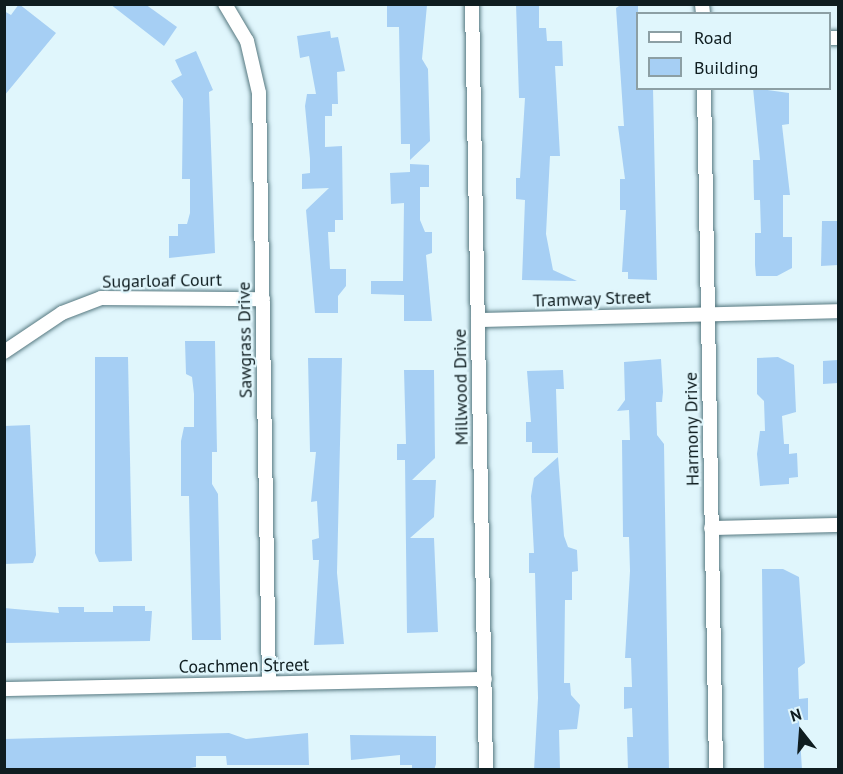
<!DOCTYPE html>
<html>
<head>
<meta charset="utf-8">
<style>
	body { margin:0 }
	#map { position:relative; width:843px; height:774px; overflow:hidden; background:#e0f6fc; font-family:"PT Sans",sans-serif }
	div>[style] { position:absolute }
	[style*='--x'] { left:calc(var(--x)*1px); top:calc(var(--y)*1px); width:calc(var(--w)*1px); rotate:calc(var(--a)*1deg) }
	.building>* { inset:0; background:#a6cff4 }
	.roads { filter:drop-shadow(0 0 2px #567880) drop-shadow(0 0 2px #567880) }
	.street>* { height:14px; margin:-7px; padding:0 7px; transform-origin:7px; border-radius:7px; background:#fff }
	span { translate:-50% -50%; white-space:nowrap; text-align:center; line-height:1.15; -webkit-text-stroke:4.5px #e0f6fc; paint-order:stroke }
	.street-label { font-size:18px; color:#0f1d20 }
	.frame { position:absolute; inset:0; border:6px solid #0f1d20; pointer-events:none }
	.legend { position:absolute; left:636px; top:12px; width:195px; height:78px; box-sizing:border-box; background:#e0f6fc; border:2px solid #8c9fa4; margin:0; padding:8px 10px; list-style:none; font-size:18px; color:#0f1d20 }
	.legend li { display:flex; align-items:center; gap:12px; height:30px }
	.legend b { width:30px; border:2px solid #8c9fa4 }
	.north { position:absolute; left:771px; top:702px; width:60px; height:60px; -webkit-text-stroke:4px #e0f6fc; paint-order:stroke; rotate:343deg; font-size:16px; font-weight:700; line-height:24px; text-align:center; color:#0f1d20 }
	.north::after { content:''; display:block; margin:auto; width:21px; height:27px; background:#0f1d20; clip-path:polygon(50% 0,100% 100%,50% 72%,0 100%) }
</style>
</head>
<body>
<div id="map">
	<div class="building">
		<div style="clip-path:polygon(19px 4px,56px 33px,4px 96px,4px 11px,11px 15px)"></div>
		<div style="clip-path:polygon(110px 4px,145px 4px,177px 27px,164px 46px)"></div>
		<div style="clip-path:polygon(387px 4px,427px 5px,422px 59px,428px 69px,430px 141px,410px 160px,410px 144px,401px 144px,399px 27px,387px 27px)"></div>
		<div style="clip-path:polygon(516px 4px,539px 4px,539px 28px,546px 28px,547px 41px,562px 41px,563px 66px,555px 66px,560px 156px,550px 156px,546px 234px,553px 270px,577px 281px,522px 280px,525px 200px,516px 199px,516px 178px,520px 178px,525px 98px,519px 98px)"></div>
		<div style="clip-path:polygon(622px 4px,638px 4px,638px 88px,653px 88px,657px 280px,628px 279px,628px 272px,622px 272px,626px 210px,620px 210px,620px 179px,625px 179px,618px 126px,624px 126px,616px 8px)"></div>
		<div style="clip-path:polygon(330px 31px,331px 38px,338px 37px,345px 71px,337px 72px,338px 104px,332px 104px,332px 116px,325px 116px,325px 147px,342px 146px,343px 220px,335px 220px,335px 232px,328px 232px,330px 269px,346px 269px,346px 286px,338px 296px,338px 313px,315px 313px,306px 210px,329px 188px,302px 189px,302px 174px,310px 173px,310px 159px,305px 106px,307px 94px,316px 94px,309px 56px,300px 58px,297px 36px)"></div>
		<div style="clip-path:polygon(196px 51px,213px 90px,209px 92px,215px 253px,169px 258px,169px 236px,178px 236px,178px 224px,187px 224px,190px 213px,190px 179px,182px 179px,183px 99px,171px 81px,182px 75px,175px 60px)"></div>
		<div style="clip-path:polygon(753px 88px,789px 93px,789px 124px,782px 125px,790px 195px,783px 195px,783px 237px,792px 237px,792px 268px,777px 276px,756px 276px,755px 265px,755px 233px,761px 233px,760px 200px,754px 200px,753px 160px,760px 160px)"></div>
		<div style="clip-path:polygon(410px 164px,429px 165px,429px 187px,420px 187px,420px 220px,425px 232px,432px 232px,432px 253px,426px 255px,432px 321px,404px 321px,404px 295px,371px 294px,371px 281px,403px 281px,404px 203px,391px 204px,390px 173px,410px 172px)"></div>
		<div style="clip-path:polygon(822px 221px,838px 221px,838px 265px,821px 266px)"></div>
		<div style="clip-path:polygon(185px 341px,215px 341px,217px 452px,212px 452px,212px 484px,218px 494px,221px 640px,192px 640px,189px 496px,181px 496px,181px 441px,184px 427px,194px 427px,194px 394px,192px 377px,186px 374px)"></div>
		<div style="clip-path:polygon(95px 357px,128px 357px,132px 561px,99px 562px,95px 553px)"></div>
		<div style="clip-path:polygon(778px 357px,794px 365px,796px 412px,782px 416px,784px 444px,789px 444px,789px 454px,797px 453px,798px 477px,789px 478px,789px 484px,760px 486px,757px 454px,760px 431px,765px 431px,764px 401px,757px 394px,757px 358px)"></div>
		<div style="clip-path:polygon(308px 358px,342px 358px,337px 573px,344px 644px,314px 645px,319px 560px,313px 560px,312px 540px,319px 538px,317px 501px,311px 502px,316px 452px,310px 452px)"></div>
		<div style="clip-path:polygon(661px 359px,663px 392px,662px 402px,656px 402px,657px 435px,664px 444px,669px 770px,628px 770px,627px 737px,633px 737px,632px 708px,624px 709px,624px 687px,632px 687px,631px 658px,625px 658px,630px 571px,629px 537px,623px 537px,622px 440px,630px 440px,629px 410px,617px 411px,625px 400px,624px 362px)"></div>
		<div style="clip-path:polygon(838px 360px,838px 383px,823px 384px,823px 361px)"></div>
		<div style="clip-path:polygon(404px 370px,434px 370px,435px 458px,412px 480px,436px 480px,434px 517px,410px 538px,434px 538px,438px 632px,407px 633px,405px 460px,397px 460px,397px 444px,406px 444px)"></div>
		<div style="clip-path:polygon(563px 370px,564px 389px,556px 389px,558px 453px,532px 453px,532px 442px,526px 442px,526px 422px,531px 422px,527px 371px)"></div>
		<div style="clip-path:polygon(30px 425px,36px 555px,33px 563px,4px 564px,4px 426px)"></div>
		<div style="clip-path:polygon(558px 457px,564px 536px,568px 547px,577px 550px,578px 571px,572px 572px,572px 600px,565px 600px,564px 683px,570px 683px,571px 695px,580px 705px,577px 729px,559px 730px,560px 770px,534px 770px,538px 698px,535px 573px,529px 573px,529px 553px,534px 553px,531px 496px,534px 478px)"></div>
		<div style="clip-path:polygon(762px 569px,783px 569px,799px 577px,805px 663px,798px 668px,799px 699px,808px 698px,808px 720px,799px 720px,802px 770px,764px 770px)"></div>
		<div style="clip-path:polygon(113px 606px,145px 606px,145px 611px,152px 611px,150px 641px,4px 643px,4px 608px,59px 613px,58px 607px,84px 607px,84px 612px,113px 612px)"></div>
		<div style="clip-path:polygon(229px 733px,246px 739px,308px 733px,309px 765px,227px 765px,226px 756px,196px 756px,196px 767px,178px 770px,4px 770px,4px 739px)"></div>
		<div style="clip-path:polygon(350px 735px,436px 736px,436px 764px,434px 770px,412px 770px,412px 765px,400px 765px,400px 755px,351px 760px)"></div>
	</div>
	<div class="roads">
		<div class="street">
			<div style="--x:225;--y:4;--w:43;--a:59.3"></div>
			<div style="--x:247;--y:41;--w:53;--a:77"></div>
			<div style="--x:259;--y:93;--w:590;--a:89.03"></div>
			<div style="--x:472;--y:4;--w:766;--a:88.95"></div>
			<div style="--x:702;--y:4;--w:10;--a:84"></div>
			<div style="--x:830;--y:38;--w:8;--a:0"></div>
			<div style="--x:704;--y:88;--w:682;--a:88.99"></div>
			<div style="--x:478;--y:320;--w:360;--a:-1.4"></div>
			<div style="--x:4;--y:352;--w:70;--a:-33.9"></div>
			<div style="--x:62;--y:313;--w:42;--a:-21"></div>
			<div style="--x:101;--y:298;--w:162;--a:0.4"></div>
			<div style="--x:711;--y:528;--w:127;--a:-1.4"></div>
			<div style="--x:4;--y:689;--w:481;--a:-1.2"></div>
		</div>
	</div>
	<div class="street-label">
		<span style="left:162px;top:281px;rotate:-1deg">Sugarloaf Court</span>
		<span style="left:592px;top:299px;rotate:-2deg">Tramway Street</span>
		<span style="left:245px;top:340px;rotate:-91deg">Sawgrass Drive</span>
		<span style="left:461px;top:387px;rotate:-91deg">Millwood Drive</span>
		<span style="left:692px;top:429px;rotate:-91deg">Harmony Drive</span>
		<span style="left:244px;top:666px;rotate:-1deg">Coachmen Street</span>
	</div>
	<div class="frame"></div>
	<ul class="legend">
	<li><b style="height:8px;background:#fff"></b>Road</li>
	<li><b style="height:16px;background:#a6cff4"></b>Building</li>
	</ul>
	<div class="north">N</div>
</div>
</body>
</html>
